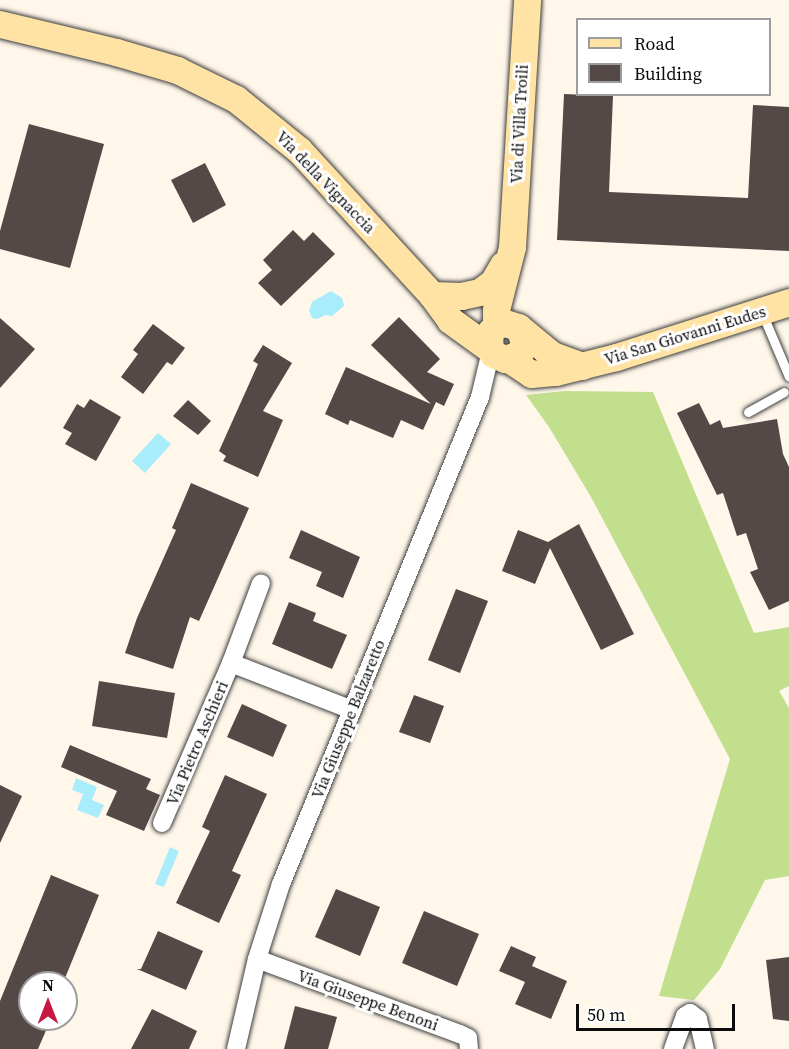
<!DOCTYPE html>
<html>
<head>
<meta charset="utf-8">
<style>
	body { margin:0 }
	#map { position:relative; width:789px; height:1049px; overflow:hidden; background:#fff7ea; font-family:"Source Serif 4",serif }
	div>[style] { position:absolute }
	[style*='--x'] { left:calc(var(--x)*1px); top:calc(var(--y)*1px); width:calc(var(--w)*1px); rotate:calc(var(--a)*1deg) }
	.forest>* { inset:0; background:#c2df8e }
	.water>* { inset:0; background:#a9edfc }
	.building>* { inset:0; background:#554947 }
	.roads { filter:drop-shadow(0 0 2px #3e3e3e) drop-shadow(0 0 2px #3e3e3e) }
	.lane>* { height:9px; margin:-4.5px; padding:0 4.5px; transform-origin:4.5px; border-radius:4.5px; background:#fff }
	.street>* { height:18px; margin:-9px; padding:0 9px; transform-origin:9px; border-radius:9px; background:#fff }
	.secondary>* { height:27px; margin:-13.5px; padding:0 13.5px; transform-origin:13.5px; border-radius:13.5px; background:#ffe3a5 }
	span { translate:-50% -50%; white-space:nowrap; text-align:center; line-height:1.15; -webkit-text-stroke:6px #fff; paint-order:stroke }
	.street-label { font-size:16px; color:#0b0b0b }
	.legend { position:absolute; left:576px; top:18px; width:195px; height:78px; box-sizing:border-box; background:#fff; border:2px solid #9d9d9d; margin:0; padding:8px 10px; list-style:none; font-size:18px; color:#0b0b0b }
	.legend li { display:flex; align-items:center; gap:12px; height:30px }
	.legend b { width:30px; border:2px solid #9d9d9d }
	.north { position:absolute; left:18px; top:971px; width:60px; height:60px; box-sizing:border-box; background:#fff; border:2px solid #9d9d9d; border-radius:50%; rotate:0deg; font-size:16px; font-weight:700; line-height:24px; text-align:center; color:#0b0b0b }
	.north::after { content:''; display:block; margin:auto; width:21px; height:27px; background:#c71843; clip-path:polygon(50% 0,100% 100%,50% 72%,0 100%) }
	.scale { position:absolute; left:576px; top:1004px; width:159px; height:27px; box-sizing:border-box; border:3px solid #0b0b0b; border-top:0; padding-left:8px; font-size:18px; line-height:21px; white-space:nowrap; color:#0b0b0b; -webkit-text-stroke:4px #fff; paint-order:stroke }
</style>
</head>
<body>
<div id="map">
	<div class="forest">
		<div style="clip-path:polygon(565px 391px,653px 392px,754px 633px,789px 627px,789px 686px,779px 691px,789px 708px,789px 876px,765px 880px,720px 969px,694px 1000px,659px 996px,730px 759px,591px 497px,549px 427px,526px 395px)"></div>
	</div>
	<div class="water">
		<div style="clip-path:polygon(331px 291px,342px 298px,344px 306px,332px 316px,325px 315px,318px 319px,312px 318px,309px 311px,312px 302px)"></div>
		<div style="clip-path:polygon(158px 433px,171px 444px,145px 473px,132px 461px)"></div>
		<div style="clip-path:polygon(76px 778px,97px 787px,92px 800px,104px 805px,98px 818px,77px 810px,83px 794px,72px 790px)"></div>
		<div style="clip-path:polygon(170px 847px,179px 851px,164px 887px,155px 884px)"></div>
	</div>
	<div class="building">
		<div style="clip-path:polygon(564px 94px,613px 96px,609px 192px,748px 198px,753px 105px,789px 107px,789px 251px,557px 240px)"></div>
		<div style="clip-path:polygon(29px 124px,104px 144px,70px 268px,0 249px,0 231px)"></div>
		<div style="clip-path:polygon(205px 163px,226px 205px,193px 223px,171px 180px)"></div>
		<div style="clip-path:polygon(293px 230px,304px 241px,313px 232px,335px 254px,281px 306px,258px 283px,272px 270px,263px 260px)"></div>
		<div style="clip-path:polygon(399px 317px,440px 359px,427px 372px,454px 384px,444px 406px,436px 402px,423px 430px,401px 420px,393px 438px,350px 420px,348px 425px,325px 414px,346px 367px,431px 404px,371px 345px)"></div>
		<div style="clip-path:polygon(0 318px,35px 349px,0 388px)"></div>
		<div style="clip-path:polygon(153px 324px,185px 348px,172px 365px,167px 362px,143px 394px,121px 377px,138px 354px,133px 350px)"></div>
		<div style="clip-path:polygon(263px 345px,292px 363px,263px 411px,283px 420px,258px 477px,223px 461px,226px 456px,219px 451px,258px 364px,253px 361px)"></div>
		<div style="clip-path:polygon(90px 399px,121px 417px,96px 461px,65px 444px,72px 433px,63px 428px,77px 404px,84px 408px)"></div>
		<div style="clip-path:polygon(188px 400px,211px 421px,198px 435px,173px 416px)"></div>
		<div style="clip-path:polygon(699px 403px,710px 425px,720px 420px,723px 428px,777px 419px,783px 454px,789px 467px,789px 601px,769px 610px,750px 572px,758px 569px,746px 533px,737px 536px,723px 493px,717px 495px,677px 413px)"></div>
		<div style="clip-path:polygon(191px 483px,249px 508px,199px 621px,190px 617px,173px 669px,125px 653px,137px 618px,176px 530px,172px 528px)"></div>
		<div style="clip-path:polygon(579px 524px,634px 634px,601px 650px,550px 548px,535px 584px,502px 571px,518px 530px,548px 542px)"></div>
		<div style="clip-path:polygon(301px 530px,360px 557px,343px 598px,316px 586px,322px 572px,289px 558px)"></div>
		<div style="clip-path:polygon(456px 589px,488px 601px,460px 673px,428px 660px)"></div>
		<div style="clip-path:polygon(289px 602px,316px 613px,313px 621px,347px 635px,332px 669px,272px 644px)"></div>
		<div style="clip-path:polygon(99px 681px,175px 693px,167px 738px,92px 726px)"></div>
		<div style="clip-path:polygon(414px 695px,444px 706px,430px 743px,399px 732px)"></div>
		<div style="clip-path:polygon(242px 704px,287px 725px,273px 757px,227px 737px)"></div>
		<div style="clip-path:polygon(70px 745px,151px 779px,146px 789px,160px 795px,144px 831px,106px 815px,117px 791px,61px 767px)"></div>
		<div style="clip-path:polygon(225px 775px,267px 794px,232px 871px,241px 875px,219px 923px,176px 903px,210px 831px,202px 827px)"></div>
		<div style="clip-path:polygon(0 785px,22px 796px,0 843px)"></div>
		<div style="clip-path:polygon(51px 875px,99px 895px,63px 983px,30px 983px,30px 1019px,51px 1019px,38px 1049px,0 1049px,0 1001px)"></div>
		<div style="clip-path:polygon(336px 889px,380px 907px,360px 956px,315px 937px)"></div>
		<div style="clip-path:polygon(424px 911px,479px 934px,457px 986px,402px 963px)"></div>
		<div style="clip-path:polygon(158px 931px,203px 951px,186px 990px,137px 969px,141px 969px)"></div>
		<div style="clip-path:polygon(511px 946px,536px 957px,532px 966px,567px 981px,551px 1019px,515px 1004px,525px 982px,499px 971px)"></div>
		<div style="clip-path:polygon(789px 957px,789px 1021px,773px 1019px,766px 960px)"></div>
		<div style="clip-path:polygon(295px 1006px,337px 1017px,328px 1049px,284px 1049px)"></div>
		<div style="clip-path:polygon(152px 1009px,197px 1031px,189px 1049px,131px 1049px)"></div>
	</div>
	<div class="roads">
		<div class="lane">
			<div style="--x:762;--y:313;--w:69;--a:67.1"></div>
			<div style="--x:748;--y:412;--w:41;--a:-29.1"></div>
		</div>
		<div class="street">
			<div style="--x:231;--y:663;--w:130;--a:21.2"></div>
			<div style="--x:162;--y:823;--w:174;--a:-66.7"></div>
			<div style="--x:231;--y:663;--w:85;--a:-69.4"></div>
			<div style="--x:257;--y:959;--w:216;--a:20.3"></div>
			<div style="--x:460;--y:1034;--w:9;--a:27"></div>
			<div style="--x:468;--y:1038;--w:11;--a:85"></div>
			<div style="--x:236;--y:1049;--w:92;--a:-76.9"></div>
			<div style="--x:257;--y:959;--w:79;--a:-72.3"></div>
			<div style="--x:281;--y:884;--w:526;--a:-67.77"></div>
			<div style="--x:480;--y:397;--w:47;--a:-76.6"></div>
			<div style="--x:673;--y:1049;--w:35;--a:-70"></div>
			<div style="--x:685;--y:1016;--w:6;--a:-31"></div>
			<div style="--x:690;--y:1013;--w:10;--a:37"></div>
			<div style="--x:698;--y:1019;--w:31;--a:77"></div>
		</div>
		<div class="secondary">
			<div style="--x:0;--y:24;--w:119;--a:13.6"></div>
			<div style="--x:116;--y:52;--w:64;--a:16.4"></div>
			<div style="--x:177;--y:70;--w:66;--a:26.2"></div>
			<div style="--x:236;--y:99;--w:81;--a:39"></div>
			<div style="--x:299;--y:150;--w:197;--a:47.5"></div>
			<div style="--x:432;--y:295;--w:31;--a:54"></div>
			<div style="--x:450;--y:320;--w:49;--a:35.9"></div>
			<div style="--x:432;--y:295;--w:29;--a:2"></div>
			<div style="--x:461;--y:296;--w:19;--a:-12"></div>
			<div style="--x:480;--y:292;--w:16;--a:-38"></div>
			<div style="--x:493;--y:282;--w:20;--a:-60"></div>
			<div style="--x:496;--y:325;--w:15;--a:-90"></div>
			<div style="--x:496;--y:310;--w:65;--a:-75.7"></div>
			<div style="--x:512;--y:247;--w:247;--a:-86.5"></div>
			<div style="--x:520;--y:330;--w:14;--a:73"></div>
			<div style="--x:524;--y:343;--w:12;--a:114"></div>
			<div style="--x:519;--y:354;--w:15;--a:160"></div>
			<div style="--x:505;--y:359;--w:13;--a:-157"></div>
			<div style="--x:493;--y:354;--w:11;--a:-112"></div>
			<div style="--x:489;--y:344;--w:12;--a:-85"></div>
			<div style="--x:490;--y:332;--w:9;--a:-49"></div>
			<div style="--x:496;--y:325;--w:9;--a:-13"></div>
			<div style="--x:505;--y:323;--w:14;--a:17"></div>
			<div style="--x:518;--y:327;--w:44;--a:39.5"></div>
			<div style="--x:552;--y:355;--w:32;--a:20"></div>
			<div style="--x:509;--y:359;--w:27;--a:34"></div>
			<div style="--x:531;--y:374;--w:25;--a:-5"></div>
			<div style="--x:556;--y:372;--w:62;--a:-14"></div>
			<div style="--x:616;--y:357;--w:182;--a:-17.6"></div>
		</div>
	</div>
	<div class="street-label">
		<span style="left:519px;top:124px;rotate:-87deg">Via di Villa Troili</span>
		<span style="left:326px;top:182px;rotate:46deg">Via della Vignaccia</span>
		<span style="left:685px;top:335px;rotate:-17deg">Via San Giovanni Eudes</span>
		<span style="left:348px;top:719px;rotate:-68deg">Via Giuseppe Balzaretto</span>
		<span style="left:197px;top:743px;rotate:-67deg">Via Pietro Aschieri</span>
		<span style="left:368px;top:1000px;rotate:20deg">Via Giuseppe Benoni</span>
	</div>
	<ul class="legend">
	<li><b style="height:8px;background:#ffe3a5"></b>Road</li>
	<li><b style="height:16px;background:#554947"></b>Building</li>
	</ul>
	<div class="north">N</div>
	<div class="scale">50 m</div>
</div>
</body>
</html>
